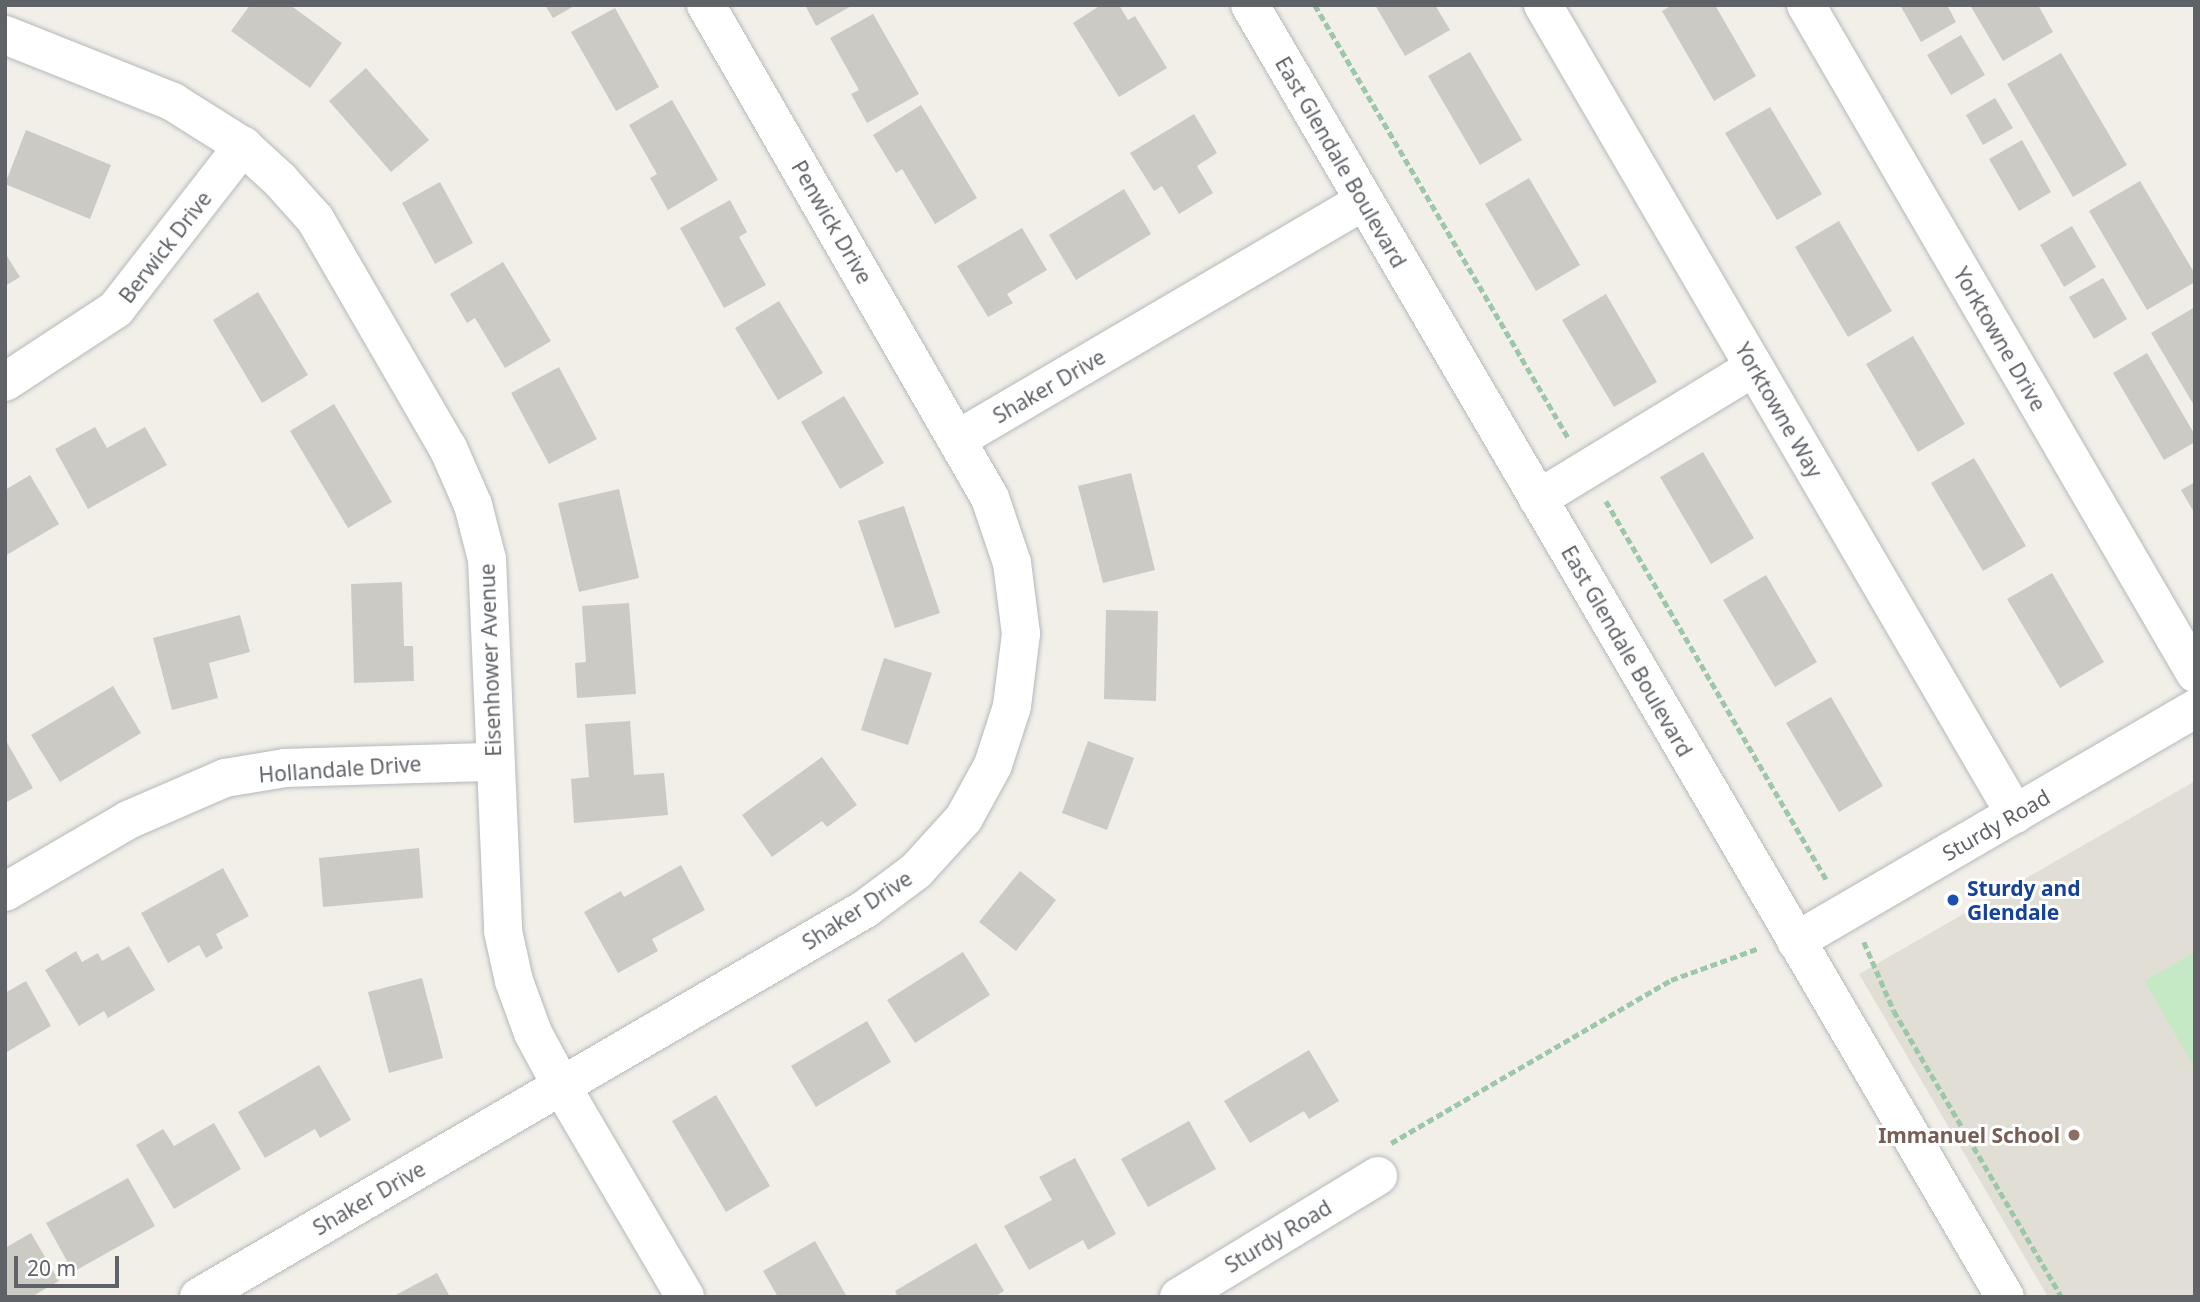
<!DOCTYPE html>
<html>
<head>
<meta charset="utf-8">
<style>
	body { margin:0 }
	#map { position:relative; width:2200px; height:1302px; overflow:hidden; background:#f1efe8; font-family:"Noto Sans",sans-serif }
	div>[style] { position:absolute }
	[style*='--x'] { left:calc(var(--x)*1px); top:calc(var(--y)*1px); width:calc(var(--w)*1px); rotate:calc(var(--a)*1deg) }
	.education>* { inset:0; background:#e1ded6 }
	.green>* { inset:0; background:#c5e8c5 }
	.building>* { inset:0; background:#cccac5 }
	.path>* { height:4.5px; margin-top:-2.25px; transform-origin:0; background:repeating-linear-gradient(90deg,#9cc7a9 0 7px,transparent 0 10.5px) }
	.roads { filter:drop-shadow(0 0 2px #b5b8bc) drop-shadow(0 0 2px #b5b8bc) }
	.minor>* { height:38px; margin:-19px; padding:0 19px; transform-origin:19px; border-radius:19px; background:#fff }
	.tertiary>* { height:38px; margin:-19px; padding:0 19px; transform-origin:19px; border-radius:19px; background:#fff }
	.dots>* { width:19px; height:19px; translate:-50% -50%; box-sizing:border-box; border:4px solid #fff; border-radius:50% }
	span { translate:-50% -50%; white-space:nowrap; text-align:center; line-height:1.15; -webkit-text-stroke:6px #fff; paint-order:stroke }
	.street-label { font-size:21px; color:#5f6368 }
	.transit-label { font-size:21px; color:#164399; font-weight:700 }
	.left { translate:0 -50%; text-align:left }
	.education-label { font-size:21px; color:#785e54; font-weight:700 }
	.right { translate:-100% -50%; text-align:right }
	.frame { position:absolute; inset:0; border:7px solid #5f6368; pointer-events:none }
	.scale { position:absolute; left:14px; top:1256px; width:105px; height:32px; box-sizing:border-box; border:4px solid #5f6368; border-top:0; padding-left:9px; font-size:21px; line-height:24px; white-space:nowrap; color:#5f6368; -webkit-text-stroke:5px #fff; paint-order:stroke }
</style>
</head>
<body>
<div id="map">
	<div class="education">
		<div style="clip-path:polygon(2195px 781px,2195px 1297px,2048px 1297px,1859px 974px)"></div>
	</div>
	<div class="green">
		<div style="clip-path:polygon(2195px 952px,2195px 1069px,2145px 981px)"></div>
	</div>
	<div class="building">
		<div style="clip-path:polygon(250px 5px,290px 5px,342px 43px,310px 88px,231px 31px)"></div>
		<div style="clip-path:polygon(545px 5px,576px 5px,553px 18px)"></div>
		<div style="clip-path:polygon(805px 5px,853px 5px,816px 26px)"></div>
		<div style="clip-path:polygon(1101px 5px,1119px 5px,1128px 20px,1135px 16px,1167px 68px,1119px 97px,1073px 23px)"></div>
		<div style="clip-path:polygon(1375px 5px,1435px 5px,1450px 30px,1405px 56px)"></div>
		<div style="clip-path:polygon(1672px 5px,1715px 5px,1756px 76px,1714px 101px,1662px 11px)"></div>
		<div style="clip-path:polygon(1900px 5px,1947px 5px,1956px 22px,1921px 42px)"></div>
		<div style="clip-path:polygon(1970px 5px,2038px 5px,2053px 32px,2003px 61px)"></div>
		<div style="clip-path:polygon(615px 8px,659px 87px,616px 111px,571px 32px)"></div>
		<div style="clip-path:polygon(873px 14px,919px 94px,867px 123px,851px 94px,859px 90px,830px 38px)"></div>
		<div style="clip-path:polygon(1961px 35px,1985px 75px,1951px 95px,1927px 55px)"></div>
		<div style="clip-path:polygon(1470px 52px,1522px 140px,1480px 165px,1428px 76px)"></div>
		<div style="clip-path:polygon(2061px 53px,2127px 165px,2073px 197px,2007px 84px)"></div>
		<div style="clip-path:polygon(366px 68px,429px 140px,391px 172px,329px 101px)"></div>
		<div style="clip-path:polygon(1995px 98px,2013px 128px,1983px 145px,1966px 115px)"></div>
		<div style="clip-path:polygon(672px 100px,718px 180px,668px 210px,650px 178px,657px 174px,629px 125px)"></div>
		<div style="clip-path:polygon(921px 105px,977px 198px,935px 224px,902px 169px,896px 173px,873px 135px)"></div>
		<div style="clip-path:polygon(1770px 107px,1822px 194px,1777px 220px,1725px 133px)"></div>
		<div style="clip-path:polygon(1194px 114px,1217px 153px,1197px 166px,1213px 193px,1179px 214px,1162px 186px,1154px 191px,1130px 153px)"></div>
		<div style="clip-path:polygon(26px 130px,111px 165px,90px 219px,5px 184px)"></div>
		<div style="clip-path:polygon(2022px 140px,2051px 192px,2019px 211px,1989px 159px)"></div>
		<div style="clip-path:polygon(1529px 178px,1580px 265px,1536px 291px,1485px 204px)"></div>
		<div style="clip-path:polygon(2140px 181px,2195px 274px,2195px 282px,2147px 310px,2089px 211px)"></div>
		<div style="clip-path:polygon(440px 182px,473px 243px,435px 264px,402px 203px)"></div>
		<div style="clip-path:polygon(1124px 189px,1151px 234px,1076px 280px,1049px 235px)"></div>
		<div style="clip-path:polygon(730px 200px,747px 232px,739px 237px,766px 285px,724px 308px,680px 228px)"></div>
		<div style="clip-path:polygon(1839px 221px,1892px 311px,1848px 337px,1795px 247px)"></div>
		<div style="clip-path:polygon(2072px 226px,2096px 267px,2064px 287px,2040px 245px)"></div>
		<div style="clip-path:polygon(1022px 228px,1047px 270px,1007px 294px,1013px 303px,988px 317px,957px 266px)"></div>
		<div style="clip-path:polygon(5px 253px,20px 277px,5px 286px)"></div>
		<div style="clip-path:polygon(503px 262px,551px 341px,505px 368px,475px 318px,467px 323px,450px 294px)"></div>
		<div style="clip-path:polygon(2103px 278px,2127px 319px,2094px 339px,2069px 297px)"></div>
		<div style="clip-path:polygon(258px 292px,308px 375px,262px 403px,213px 320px)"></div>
		<div style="clip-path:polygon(1606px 294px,1657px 382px,1614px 407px,1562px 320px)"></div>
		<div style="clip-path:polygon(779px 301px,823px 373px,778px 400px,735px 328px)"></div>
		<div style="clip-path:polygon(2195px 307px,2195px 407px,2151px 333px)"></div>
		<div style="clip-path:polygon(1913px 336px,1965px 424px,1918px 452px,1866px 364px)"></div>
		<div style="clip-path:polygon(2147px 353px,2195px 435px,2195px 442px,2164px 460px,2113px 373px)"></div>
		<div style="clip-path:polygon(559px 367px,597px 439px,549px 464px,511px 393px)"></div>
		<div style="clip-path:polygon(844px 396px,884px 463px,840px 489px,801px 422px)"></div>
		<div style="clip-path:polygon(334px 404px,392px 502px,348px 528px,290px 431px)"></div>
		<div style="clip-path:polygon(95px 427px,107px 448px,145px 427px,167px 465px,88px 509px,55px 449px)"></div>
		<div style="clip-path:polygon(1703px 452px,1754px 538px,1711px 564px,1660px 477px)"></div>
		<div style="clip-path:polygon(1974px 458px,2026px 546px,1983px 571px,1931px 483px)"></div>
		<div style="clip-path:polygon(1131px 473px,1155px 570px,1103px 583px,1078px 486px)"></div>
		<div style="clip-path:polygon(30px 475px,59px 524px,5px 556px,5px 490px)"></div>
		<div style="clip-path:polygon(2195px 482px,2195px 514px,2181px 490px)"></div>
		<div style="clip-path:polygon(619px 489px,639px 578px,579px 592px,558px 503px)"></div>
		<div style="clip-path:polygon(904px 506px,940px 613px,895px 628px,858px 521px)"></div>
		<div style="clip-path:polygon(2052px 573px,2104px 662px,2060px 688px,2007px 599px)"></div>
		<div style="clip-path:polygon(1766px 575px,1817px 662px,1775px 687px,1723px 600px)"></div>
		<div style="clip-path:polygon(402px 582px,404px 646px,413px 646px,414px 681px,354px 683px,351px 584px)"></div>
		<div style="clip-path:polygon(629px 603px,636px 694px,577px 698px,575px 663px,586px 662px,582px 606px)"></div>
		<div style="clip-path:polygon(1106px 610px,1158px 611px,1156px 701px,1104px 699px)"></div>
		<div style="clip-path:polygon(240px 615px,250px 652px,209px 663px,218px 698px,172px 710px,153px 638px)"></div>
		<div style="clip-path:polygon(884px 658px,932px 673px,908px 745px,861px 730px)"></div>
		<div style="clip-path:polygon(113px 686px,141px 733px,60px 782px,31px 735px)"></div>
		<div style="clip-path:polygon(1831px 697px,1883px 786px,1839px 812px,1786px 723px)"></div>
		<div style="clip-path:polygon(630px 721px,634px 775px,664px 773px,668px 815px,574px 823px,571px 779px,589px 777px,585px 724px)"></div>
		<div style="clip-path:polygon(5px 739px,33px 788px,5px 803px)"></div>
		<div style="clip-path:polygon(1088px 741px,1134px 758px,1107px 830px,1062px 813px)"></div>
		<div style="clip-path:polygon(822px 757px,857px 805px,827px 827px,822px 821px,772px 857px,742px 815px)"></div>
		<div style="clip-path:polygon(419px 848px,423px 898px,323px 907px,319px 858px)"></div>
		<div style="clip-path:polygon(681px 865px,705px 910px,652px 939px,658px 951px,618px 973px,584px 912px,621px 891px,624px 897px)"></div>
		<div style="clip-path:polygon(223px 868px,249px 916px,216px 934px,223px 948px,206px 958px,199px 945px,168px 963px,141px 913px)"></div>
		<div style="clip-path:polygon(1020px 871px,1056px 900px,1016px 951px,979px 922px)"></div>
		<div style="clip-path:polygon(129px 946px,155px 990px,108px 1018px,104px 1011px,79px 1026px,45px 970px,76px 951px,82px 962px,98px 953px,102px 961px)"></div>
		<div style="clip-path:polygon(963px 952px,990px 995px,915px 1043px,887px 1000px)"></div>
		<div style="clip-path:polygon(422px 978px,443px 1058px,389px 1073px,368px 992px)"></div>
		<div style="clip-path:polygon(26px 981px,51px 1026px,5px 1053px,5px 993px)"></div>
		<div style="clip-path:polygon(867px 1021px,891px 1062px,816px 1107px,791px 1066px)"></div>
		<div style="clip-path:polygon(1309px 1050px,1339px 1101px,1309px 1119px,1304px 1111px,1250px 1143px,1224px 1101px)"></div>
		<div style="clip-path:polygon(319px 1065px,351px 1120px,320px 1138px,315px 1129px,265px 1158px,238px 1112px)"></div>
		<div style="clip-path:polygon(716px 1095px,770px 1186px,726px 1212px,672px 1121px)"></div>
		<div style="clip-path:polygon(1189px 1121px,1216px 1169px,1148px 1207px,1121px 1159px)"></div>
		<div style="clip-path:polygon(214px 1123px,241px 1169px,174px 1209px,136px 1145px,163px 1129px,174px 1146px)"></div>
		<div style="clip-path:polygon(1075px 1158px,1116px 1234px,1088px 1250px,1083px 1240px,1029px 1270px,1004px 1226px,1052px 1200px,1039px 1177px)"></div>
		<div style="clip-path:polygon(128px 1178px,155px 1226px,73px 1272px,46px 1223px)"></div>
		<div style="clip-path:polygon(31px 1233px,59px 1281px,31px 1297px,5px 1297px,5px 1248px)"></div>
		<div style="clip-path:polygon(815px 1241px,847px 1297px,778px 1297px,763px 1271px)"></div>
		<div style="clip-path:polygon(976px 1243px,1004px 1291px,994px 1297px,898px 1297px,895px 1291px)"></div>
		<div style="clip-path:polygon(437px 1273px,450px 1297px,392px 1297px)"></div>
	</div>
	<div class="path">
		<div style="--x:1315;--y:5;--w:503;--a:59.66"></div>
		<div style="--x:1606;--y:501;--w:439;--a:59.8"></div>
		<div style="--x:1864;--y:942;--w:75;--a:66.5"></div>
		<div style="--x:1894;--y:1011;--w:332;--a:59.6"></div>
		<div style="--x:1391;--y:1143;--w:324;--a:-30.2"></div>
		<div style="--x:1671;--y:980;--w:94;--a:-20"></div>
	</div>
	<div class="roads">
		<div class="minor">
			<div style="--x:1543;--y:5;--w:937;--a:59.74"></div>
			<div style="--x:1806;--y:5;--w:773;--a:59.79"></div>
			<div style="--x:5;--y:35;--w:181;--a:21.7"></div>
			<div style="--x:173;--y:102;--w:83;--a:32.2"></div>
			<div style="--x:243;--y:146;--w:50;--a:42.6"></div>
			<div style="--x:280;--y:180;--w:52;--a:48.1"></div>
			<div style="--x:315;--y:219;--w:265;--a:59.9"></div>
			<div style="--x:448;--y:448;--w:62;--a:66.3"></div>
			<div style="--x:473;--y:505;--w:56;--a:75.5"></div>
			<div style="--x:487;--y:559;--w:372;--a:87.5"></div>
			<div style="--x:503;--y:931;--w:51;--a:77.6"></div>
			<div style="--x:514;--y:981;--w:55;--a:69.9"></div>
			<div style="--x:533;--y:1033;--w:61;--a:61.8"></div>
			<div style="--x:562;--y:1087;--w:243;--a:59.6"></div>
			<div style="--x:5;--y:382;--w:133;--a:-33.3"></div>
			<div style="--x:116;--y:309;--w:207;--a:-52.1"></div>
			<div style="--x:958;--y:439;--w:470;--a:-30.4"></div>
			<div style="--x:1538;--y:499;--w:253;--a:-31.4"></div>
			<div style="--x:5;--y:892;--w:143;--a:-30.3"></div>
			<div style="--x:128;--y:820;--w:106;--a:-23.4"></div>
			<div style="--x:225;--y:778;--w:61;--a:-9.5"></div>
			<div style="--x:285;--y:768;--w:208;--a:-1.7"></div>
			<div style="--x:199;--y:1297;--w:771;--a:-30.22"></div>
			<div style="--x:865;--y:909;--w:64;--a:-36.7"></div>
			<div style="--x:916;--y:871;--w:72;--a:-47.8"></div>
			<div style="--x:964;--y:818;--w:60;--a:-61.3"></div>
			<div style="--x:993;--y:765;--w:62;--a:-72.1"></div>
			<div style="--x:1012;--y:706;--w:73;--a:-82.9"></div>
			<div style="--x:1021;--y:634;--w:72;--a:-97.2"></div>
			<div style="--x:1012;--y:563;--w:69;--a:-108.7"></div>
			<div style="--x:990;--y:498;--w:569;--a:-119.94"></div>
			<div style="--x:1179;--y:1297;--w:233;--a:-31.3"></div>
		</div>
		<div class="tertiary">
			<div style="--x:1250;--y:5;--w:1496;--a:59.7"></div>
			<div style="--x:1796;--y:941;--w:462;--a:-30.2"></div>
		</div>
	</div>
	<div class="dots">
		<div style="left:1953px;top:900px;background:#1a4fb4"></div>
		<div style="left:2074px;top:1135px;background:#8d6e63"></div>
	</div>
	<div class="street-label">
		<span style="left:1341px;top:162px;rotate:60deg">East Glendale Boulevard</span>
		<span style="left:832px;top:222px;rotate:60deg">Penwick Drive</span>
		<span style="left:165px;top:247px;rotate:-52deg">Berwick Drive</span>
		<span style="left:2000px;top:339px;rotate:60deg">Yorktowne Drive</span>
		<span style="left:1049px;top:386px;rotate:-30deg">Shaker Drive</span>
		<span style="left:1779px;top:410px;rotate:60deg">Yorktowne Way</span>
		<span style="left:1627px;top:651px;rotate:60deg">East Glendale Boulevard</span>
		<span style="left:490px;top:660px;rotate:-92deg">Eisenhower Avenue</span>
		<span style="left:340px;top:769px;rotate:-4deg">Hollandale Drive</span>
		<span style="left:1996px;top:825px;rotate:-30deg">Sturdy Road</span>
		<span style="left:857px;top:910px;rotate:-33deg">Shaker Drive</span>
		<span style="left:369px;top:1198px;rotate:-30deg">Shaker Drive</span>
		<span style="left:1278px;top:1236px;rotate:-31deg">Sturdy Road</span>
	</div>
	<div class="transit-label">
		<span class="left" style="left:1967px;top:900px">Sturdy and<br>Glendale</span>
	</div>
	<div class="education-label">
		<span class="right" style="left:2060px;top:1135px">Immanuel School</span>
	</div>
	<div class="frame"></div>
	<div class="scale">20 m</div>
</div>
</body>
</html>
